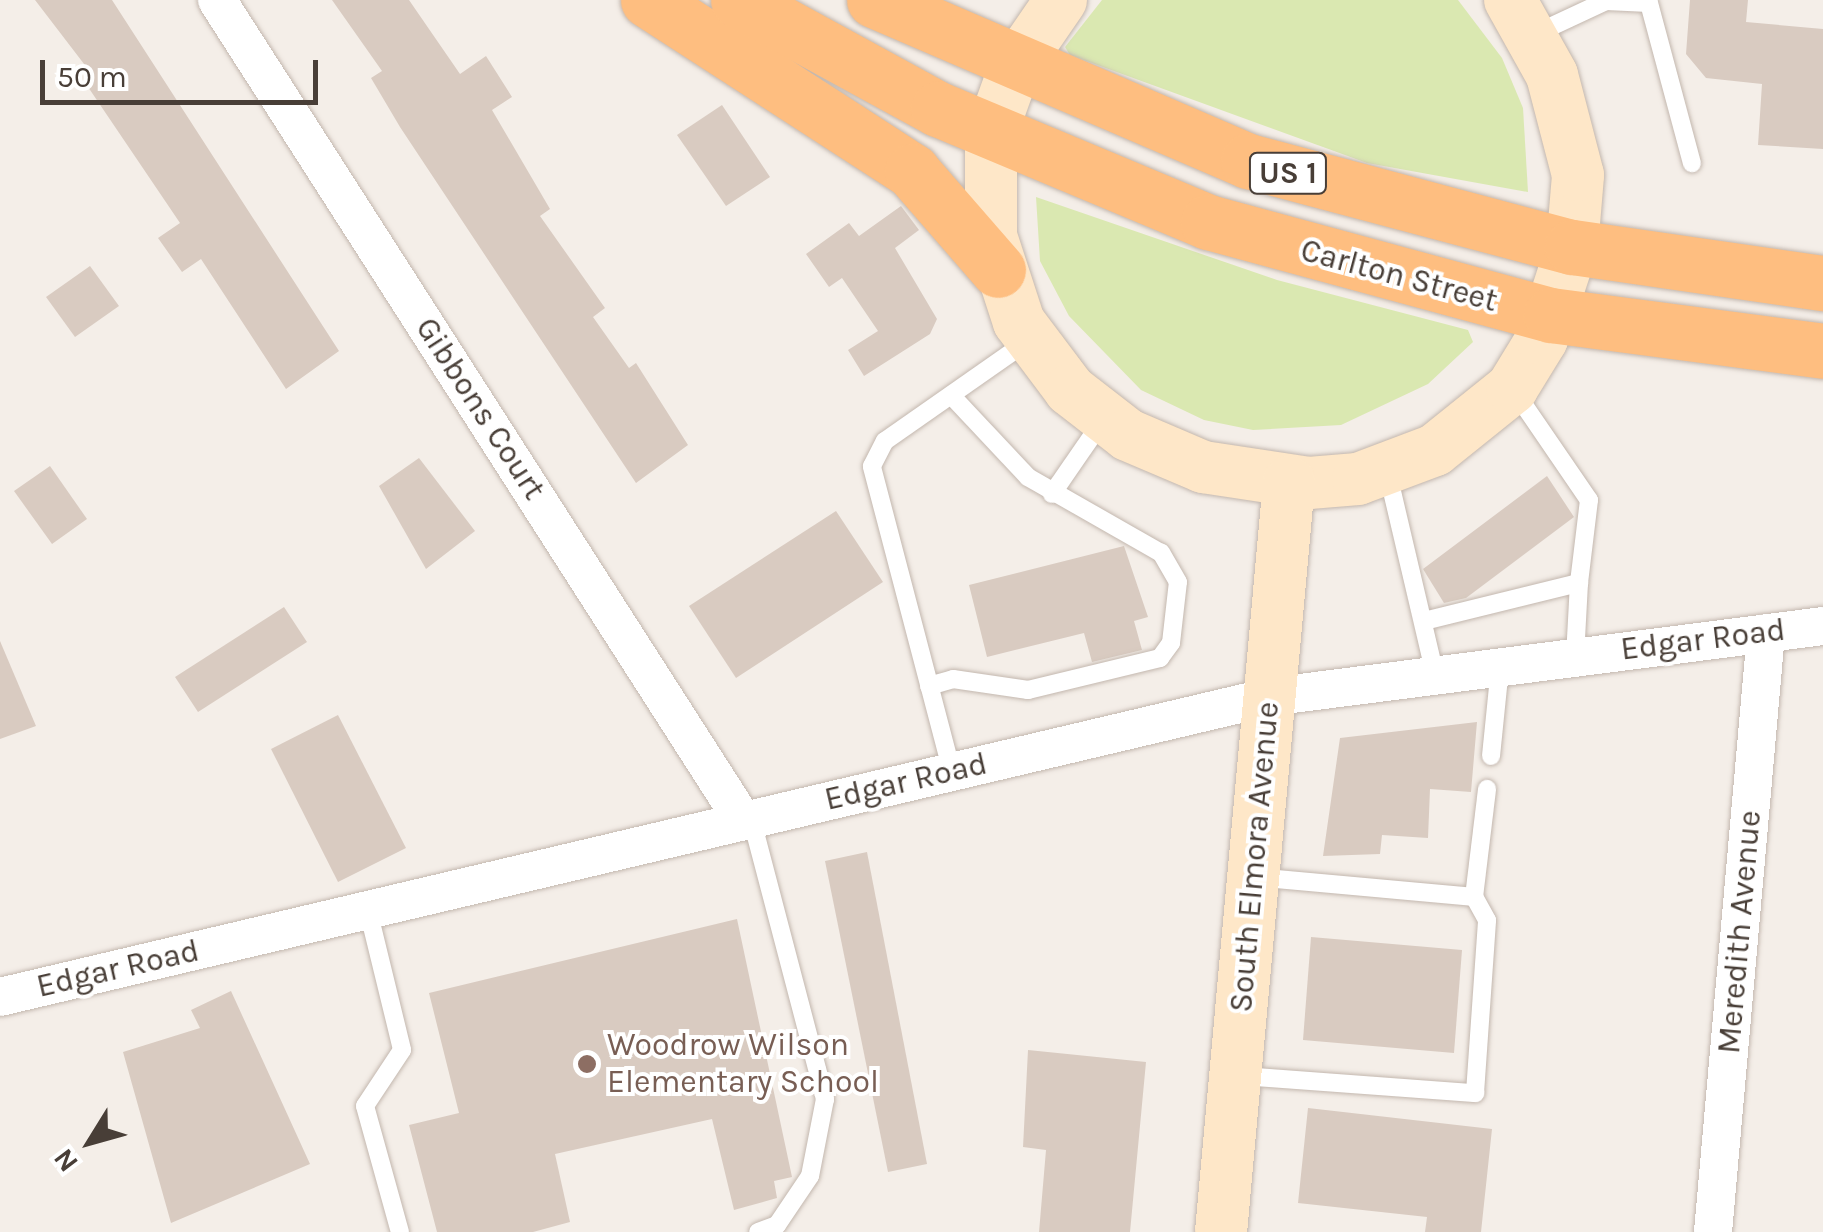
<!DOCTYPE html>
<html>
<head>
<meta charset="utf-8">
<style>
	body { margin:0 }
	#map { position:relative; width:1823px; height:1232px; overflow:hidden; background:#f4eee8; font-family:Karla,sans-serif }
	div>[style] { position:absolute }
	[style*='--x'] { left:calc(var(--x)*1px); top:calc(var(--y)*1px); width:calc(var(--w)*1px); rotate:calc(var(--a)*1deg) }
	.green>* { inset:0; background:#dae8b1 }
	.building>* { inset:0; background:#d9cbc1 }
	.roads { filter:drop-shadow(0 0 2px #c3b7ae) drop-shadow(0 0 2px #c3b7ae) }
	.service>* { height:18px; margin:-9px; padding:0 9px; transform-origin:9px; border-radius:9px; background:#fff }
	.minor>* { height:38px; margin:-19px; padding:0 19px; transform-origin:19px; border-radius:19px; background:#fff }
	.secondary>* { height:52px; margin:-26px; padding:0 26px; transform-origin:26px; border-radius:26px; background:#fee7c8 }
	.trunk>* { height:55px; margin:-27.5px; padding:0 27.5px; transform-origin:27.5px; border-radius:27.5px; background:#febe80 }
	.dots>* { width:28px; height:28px; translate:-50% -50%; box-sizing:border-box; border:5px solid #fff; border-radius:50% }
	span { translate:-50% -50%; white-space:nowrap; text-align:center; line-height:1.15; -webkit-text-stroke:8px #fff; paint-order:stroke }
	.shield-label span { padding:2px 8px; background:#fff; border:2px solid; border-radius:8px; -webkit-text-stroke-width:0 }
	.shield-label { font-size:30px; color:#483e37; font-weight:700 }
	.street-label { font-size:32px; color:#483e37 }
	.education-label { font-size:32px; color:#785e54 }
	.left { translate:0 -50%; text-align:left }
	.north { position:absolute; left:40px; top:1092px; width:100px; height:100px; -webkit-text-stroke:8px #fff; paint-order:stroke; rotate:233deg; font-size:28px; font-weight:700; line-height:40px; text-align:center; color:#483e37 }
	.north::after { content:''; display:block; margin:auto; width:35px; height:45px; background:#483e37; clip-path:polygon(50% 0,100% 100%,50% 72%,0 100%) }
	.scale { position:absolute; left:40px; top:60px; width:278px; height:45px; box-sizing:border-box; border:5px solid #483e37; border-top:0; padding-left:12px; font-size:30px; line-height:35px; white-space:nowrap; color:#483e37; -webkit-text-stroke:8px #fff; paint-order:stroke }
</style>
</head>
<body>
<div id="map">
	<div class="green">
		<div style="clip-path:polygon(1102px 0,1458px 0,1502px 58px,1523px 108px,1528px 192px,1367px 163px,1070px 55px,1065px 47px)"></div>
		<div style="clip-path:polygon(1036px 197px,1277px 280px,1468px 330px,1473px 342px,1428px 384px,1341px 425px,1253px 430px,1204px 420px,1141px 390px,1069px 316px,1040px 261px)"></div>
	</div>
	<div class="building">
		<div style="clip-path:polygon(35px 0,112px 0,339px 351px,286px 389px,201px 259px,182px 272px,158px 238px,180px 223px,86px 84px,94px 77px)"></div>
		<div style="clip-path:polygon(332px 0,409px 0,460px 74px,486px 56px,512px 97px,492px 110px,550px 209px,540px 216px,605px 308px,593px 317px,629px 368px,636px 363px,688px 445px,636px 483px,400px 127px,371px 78px,382px 71px)"></div>
		<div style="clip-path:polygon(1690px 0,1748px 0,1746px 22px,1823px 29px,1823px 149px,1758px 145px,1762px 84px,1706px 78px,1686px 54px)"></div>
		<div style="clip-path:polygon(722px 105px,770px 177px,726px 206px,677px 135px)"></div>
		<div style="clip-path:polygon(901px 206px,919px 230px,895px 248px,937px 319px,930px 334px,864px 376px,848px 350px,878px 331px,842px 278px,829px 287px,806px 254px,849px 223px,859px 236px)"></div>
		<div style="clip-path:polygon(90px 266px,119px 306px,75px 337px,46px 297px)"></div>
		<div style="clip-path:polygon(419px 458px,475px 531px,426px 569px,379px 486px)"></div>
		<div style="clip-path:polygon(50px 466px,87px 519px,52px 544px,14px 491px)"></div>
		<div style="clip-path:polygon(1547px 476px,1574px 517px,1466px 598px,1444px 603px,1423px 569px)"></div>
		<div style="clip-path:polygon(836px 511px,883px 582px,736px 678px,689px 606px)"></div>
		<div style="clip-path:polygon(1124px 546px,1148px 617px,1134px 621px,1142px 650px,1092px 662px,1084px 633px,987px 657px,969px 585px)"></div>
		<div style="clip-path:polygon(284px 607px,307px 642px,198px 712px,175px 677px)"></div>
		<div style="clip-path:polygon(0 641px,36px 726px,0 739px)"></div>
		<div style="clip-path:polygon(338px 715px,406px 848px,338px 882px,271px 749px)"></div>
		<div style="clip-path:polygon(1477px 722px,1471px 792px,1430px 789px,1428px 838px,1382px 835px,1380px 854px,1323px 856px,1340px 738px)"></div>
		<div style="clip-path:polygon(867px 852px,927px 1164px,888px 1172px,825px 861px)"></div>
		<div style="clip-path:polygon(737px 919px,792px 1177px,774px 1181px,777px 1198px,734px 1210px,712px 1119px,555px 1154px,570px 1222px,533px 1232px,437px 1232px,409px 1125px,459px 1113px,429px 993px)"></div>
		<div style="clip-path:polygon(1311px 937px,1462px 950px,1454px 1053px,1303px 1040px)"></div>
		<div style="clip-path:polygon(231px 991px,310px 1164px,171px 1223px,123px 1052px,200px 1028px,191px 1010px)"></div>
		<div style="clip-path:polygon(1028px 1050px,1146px 1062px,1130px 1232px,1039px 1232px,1046px 1150px,1023px 1147px)"></div>
		<div style="clip-path:polygon(1308px 1108px,1492px 1129px,1481px 1232px,1425px 1232px,1427px 1217px,1298px 1203px)"></div>
	</div>
	<div class="roads">
		<div class="service">
			<div style="--x:1533;--y:35;--w:81;--a:-25"></div>
			<div style="--x:1606;--y:1;--w:43;--a:2.7"></div>
			<div style="--x:1649;--y:3;--w:166;--a:75"></div>
			<div style="--x:1515;--y:392;--w:131;--a:55.6"></div>
			<div style="--x:1589;--y:500;--w:84;--a:96.9"></div>
			<div style="--x:1387;--y:470;--w:210;--a:76.8"></div>
			<div style="--x:1052;--y:494;--w:90;--a:-55.4"></div>
			<div style="--x:1424;--y:621;--w:160;--a:-13.8"></div>
			<div style="--x:1579;--y:583;--w:73;--a:93.1"></div>
			<div style="--x:929;--y:686;--w:25;--a:-16"></div>
			<div style="--x:953;--y:679;--w:76;--a:8.3"></div>
			<div style="--x:1028;--y:690;--w:136;--a:-13.6"></div>
			<div style="--x:1160;--y:658;--w:19;--a:-54"></div>
			<div style="--x:1171;--y:643;--w:61;--a:-83.5"></div>
			<div style="--x:1178;--y:582;--w:34;--a:-120"></div>
			<div style="--x:1161;--y:553;--w:153;--a:-150.3"></div>
			<div style="--x:1028;--y:477;--w:112;--a:-133.2"></div>
			<div style="--x:1491;--y:756;--w:89;--a:-84.2"></div>
			<div style="--x:952;--y:772;--w:316;--a:-104.7"></div>
			<div style="--x:872;--y:466;--w:28;--a:-63"></div>
			<div style="--x:885;--y:441;--w:174;--a:-35"></div>
			<div style="--x:751;--y:817;--w:292;--a:75.3"></div>
			<div style="--x:825;--y:1099;--w:78;--a:101"></div>
			<div style="--x:810;--y:1176;--w:59;--a:124"></div>
			<div style="--x:777;--y:1225;--w:20;--a:160"></div>
			<div style="--x:1255;--y:877;--w:220;--a:5.2"></div>
			<div style="--x:1474;--y:897;--w:109;--a:-83.1"></div>
			<div style="--x:368;--y:910;--w:144;--a:76.3"></div>
			<div style="--x:402;--y:1050;--w:67;--a:123.5"></div>
			<div style="--x:365;--y:1106;--w:131;--a:74.5"></div>
			<div style="--x:1241;--y:1076;--w:235;--a:4.2"></div>
			<div style="--x:1475;--y:1093;--w:173;--a:-86"></div>
			<div style="--x:1487;--y:920;--w:26;--a:-119"></div>
		</div>
		<div class="minor">
			<div style="--x:217;--y:0;--w:973;--a:57.34"></div>
			<div style="--x:0;--y:997;--w:1304;--a:-13.3"></div>
			<div style="--x:1269;--y:697;--w:559;--a:-7.3"></div>
			<div style="--x:1713;--y:1232;--w:601;--a:-84.94"></div>
		</div>
		<div class="secondary">
			<div style="--x:1061;--y:0;--w:81;--a:124.5"></div>
			<div style="--x:1015;--y:67;--w:71;--a:109.7"></div>
			<div style="--x:991;--y:134;--w:102;--a:90"></div>
			<div style="--x:991;--y:236;--w:90;--a:72"></div>
			<div style="--x:1019;--y:322;--w:85;--a:53.1"></div>
			<div style="--x:1070;--y:390;--w:73;--a:37.8"></div>
			<div style="--x:1128;--y:435;--w:82;--a:23.1"></div>
			<div style="--x:1203;--y:467;--w:107;--a:8.6"></div>
			<div style="--x:1309;--y:483;--w:49;--a:-4.7"></div>
			<div style="--x:1358;--y:479;--w:82;--a:-20.6"></div>
			<div style="--x:1435;--y:450;--w:99;--a:-38.8"></div>
			<div style="--x:1512;--y:388;--w:57;--a:-58.5"></div>
			<div style="--x:1542;--y:339;--w:97;--a:-71.9"></div>
			<div style="--x:1572;--y:247;--w:72;--a:-85.2"></div>
			<div style="--x:1578;--y:175;--w:103;--a:-104.6"></div>
			<div style="--x:1552;--y:75;--w:86;--a:-119.2"></div>
			<div style="--x:1221;--y:1232;--w:753;--a:-84.82"></div>
		</div>
		<div class="trunk">
			<div style="--x:648;--y:0;--w:315;--a:32.9"></div>
			<div style="--x:912;--y:171;--w:131;--a:49"></div>
			<div style="--x:738;--y:0;--w:228;--a:28.6"></div>
			<div style="--x:938;--y:109;--w:293;--a:22.7"></div>
			<div style="--x:1208;--y:222;--w:355;--a:15.2"></div>
			<div style="--x:1551;--y:315;--w:274;--a:7.5"></div>
			<div style="--x:874;--y:0;--w:407;--a:23.3"></div>
			<div style="--x:1248;--y:161;--w:335;--a:14.9"></div>
			<div style="--x:1572;--y:247;--w:254;--a:8.2"></div>
		</div>
	</div>
	<div class="dots">
		<div style="left:587px;top:1064px;background:#8d6e63"></div>
	</div>
	<div class="shield-label">
		<span style="left:1288px;top:173px">US 1</span>
	</div>
	<div class="street-label">
		<span style="left:1399px;top:276px;rotate:15deg">Carlton Street</span>
		<span style="left:480px;top:409px;rotate:57deg">Gibbons Court</span>
		<span style="left:1703px;top:640px;rotate:-7deg">Edgar Road</span>
		<span style="left:906px;top:782px;rotate:-13deg">Edgar Road</span>
		<span style="left:1255px;top:857px;rotate:-85deg">South Elmora Avenue</span>
		<span style="left:1740px;top:932px;rotate:-85deg">Meredith Avenue</span>
		<span style="left:118px;top:969px;rotate:-13deg">Edgar Road</span>
	</div>
	<div class="education-label">
		<span class="left" style="left:607px;top:1064px">Woodrow Wilson<br>Elementary School</span>
	</div>
	<div class="north">N</div>
	<div class="scale">50 m</div>
</div>
</body>
</html>
